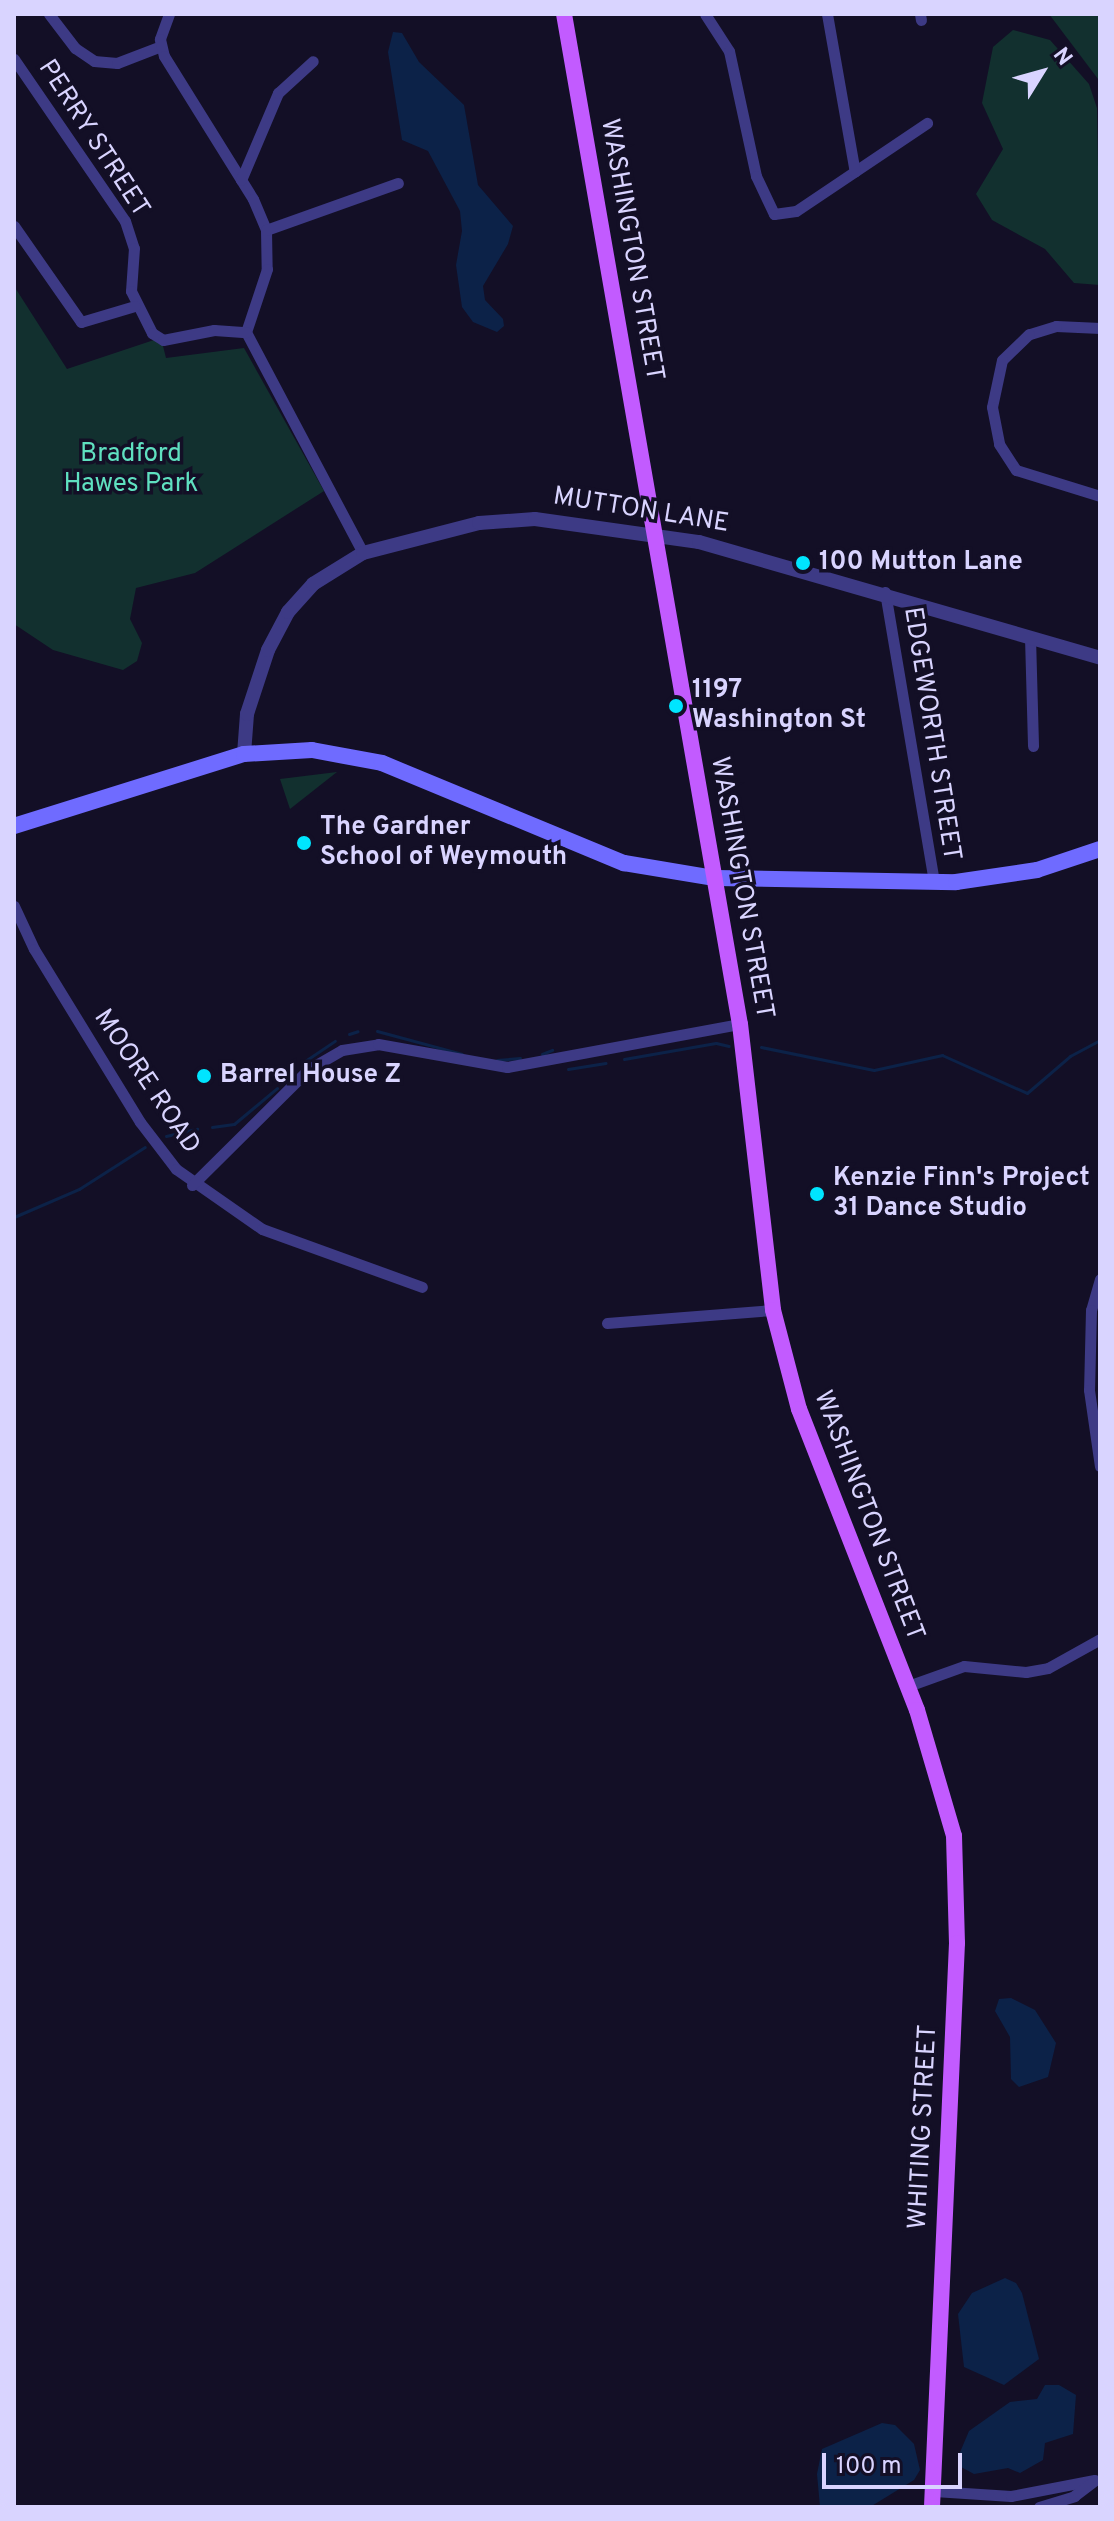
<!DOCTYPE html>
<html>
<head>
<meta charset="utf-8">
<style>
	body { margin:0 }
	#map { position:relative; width:1114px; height:2521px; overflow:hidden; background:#130f26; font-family:Overpass,sans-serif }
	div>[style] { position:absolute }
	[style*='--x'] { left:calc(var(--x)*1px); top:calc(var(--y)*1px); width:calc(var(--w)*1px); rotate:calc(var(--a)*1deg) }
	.green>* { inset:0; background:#12302f }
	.water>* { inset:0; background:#0c2248 }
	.stream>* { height:3px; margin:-1.5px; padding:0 1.5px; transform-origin:1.5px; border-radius:1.5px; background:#0c2248 }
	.minor>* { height:11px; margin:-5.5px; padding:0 5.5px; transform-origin:5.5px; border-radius:5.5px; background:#3d3a85 }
	.tertiary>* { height:14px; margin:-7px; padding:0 7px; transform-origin:7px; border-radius:7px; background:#3d3a85 }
	.secondary>* { height:16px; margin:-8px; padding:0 8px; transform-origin:8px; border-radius:8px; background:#6f6bff }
	.primary>* { height:16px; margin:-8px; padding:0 8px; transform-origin:8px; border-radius:8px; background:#c25bff }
	.dots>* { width:22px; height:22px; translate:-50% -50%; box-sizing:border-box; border:4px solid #130f26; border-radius:50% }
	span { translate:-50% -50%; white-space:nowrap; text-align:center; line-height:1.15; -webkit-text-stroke:7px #130f26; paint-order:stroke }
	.street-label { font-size:26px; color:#d9d4ff }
	.park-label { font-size:26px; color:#5fe0c0 }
	.poi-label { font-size:26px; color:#d9d4ff; font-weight:700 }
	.left { translate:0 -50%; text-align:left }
	.frame { position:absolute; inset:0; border:16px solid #d9d4ff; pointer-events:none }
	.north { position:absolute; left:1002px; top:32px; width:80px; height:80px; -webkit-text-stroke:6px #130f26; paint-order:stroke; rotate:53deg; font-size:22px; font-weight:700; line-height:32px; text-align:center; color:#d9d4ff }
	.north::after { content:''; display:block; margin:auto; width:28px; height:36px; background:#d9d4ff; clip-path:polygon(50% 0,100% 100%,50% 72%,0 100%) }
	.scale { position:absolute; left:822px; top:2453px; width:140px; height:36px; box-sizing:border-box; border:4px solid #d9d4ff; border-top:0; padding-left:10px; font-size:24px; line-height:28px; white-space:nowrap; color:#d9d4ff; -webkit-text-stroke:6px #130f26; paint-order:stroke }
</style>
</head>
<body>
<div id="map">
	<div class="green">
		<div style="clip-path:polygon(1049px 14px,1100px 14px,1100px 81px,1098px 79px)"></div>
		<div style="clip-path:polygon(1013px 30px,1050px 40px,1089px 84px,1097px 108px,1100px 285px,1074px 283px,1045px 249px,992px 220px,976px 194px,1003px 149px,982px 103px,993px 47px)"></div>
		<div style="clip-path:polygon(14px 286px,67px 369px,154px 340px,162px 342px,166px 358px,244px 348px,324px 491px,195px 573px,136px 588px,130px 619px,142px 643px,137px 661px,123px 670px,53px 650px,14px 624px)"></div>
		<div style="clip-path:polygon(337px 772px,290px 809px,280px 779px)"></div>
	</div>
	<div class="water">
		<div style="clip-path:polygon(393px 32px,402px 33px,419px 62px,464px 105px,478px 185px,513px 226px,508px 244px,483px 286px,485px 300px,503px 319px,504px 326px,497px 332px,473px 322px,462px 307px,456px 265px,462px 231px,460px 211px,428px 151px,402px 140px,388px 52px)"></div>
		<div style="clip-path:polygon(1011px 1998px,1035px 2010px,1056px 2043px,1048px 2077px,1019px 2087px,1011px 2079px,1010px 2037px,995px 2011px,999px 1999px)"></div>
		<div style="clip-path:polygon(1005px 2278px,1016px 2283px,1022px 2293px,1039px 2359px,1004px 2385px,964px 2367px,958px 2314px,972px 2293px)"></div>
		<div style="clip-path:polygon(1045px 2385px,1059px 2385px,1076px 2395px,1073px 2434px,1045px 2443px,1043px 2460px,1020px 2473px,1008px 2468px,974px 2474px,961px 2467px,958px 2457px,969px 2431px,1010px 2402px,1037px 2399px)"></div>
		<div style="clip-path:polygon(882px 2423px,895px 2425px,914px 2444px,920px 2470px,914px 2480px,870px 2507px,820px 2507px,817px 2474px,822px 2449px)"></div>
	</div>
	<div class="stream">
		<div style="--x:377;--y:1031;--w:88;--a:15.1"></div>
		<div style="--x:349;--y:1034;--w:9;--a:-18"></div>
		<div style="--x:761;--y:1047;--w:115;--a:11.5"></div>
		<div style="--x:874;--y:1070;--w:70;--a:-12.4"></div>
		<div style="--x:942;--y:1055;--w:93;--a:24.1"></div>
		<div style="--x:1027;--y:1093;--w:57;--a:-40.7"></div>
		<div style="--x:1070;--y:1056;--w:34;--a:-28"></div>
		<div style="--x:542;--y:1054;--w:11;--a:-22"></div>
		<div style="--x:624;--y:1059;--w:93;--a:-9.9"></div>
		<div style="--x:716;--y:1043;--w:13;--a:13"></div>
		<div style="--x:497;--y:1060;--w:23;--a:-5"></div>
		<div style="--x:305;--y:1061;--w:36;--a:-34"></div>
		<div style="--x:568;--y:1069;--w:38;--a:-9"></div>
		<div style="--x:212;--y:1127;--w:22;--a:-8"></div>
		<div style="--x:234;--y:1124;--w:56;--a:-39.9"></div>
		<div style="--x:166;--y:1136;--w:32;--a:-13"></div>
		<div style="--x:14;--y:1217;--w:71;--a:-23.3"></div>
		<div style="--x:79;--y:1189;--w:78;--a:-32.5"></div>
	</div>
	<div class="minor">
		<div style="--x:49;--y:14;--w:43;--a:52.6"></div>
		<div style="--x:75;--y:48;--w:23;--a:34"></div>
		<div style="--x:94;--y:61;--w:23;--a:5"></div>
		<div style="--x:117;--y:63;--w:47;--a:-21.1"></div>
		<div style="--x:169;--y:14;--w:27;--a:110"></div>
		<div style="--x:160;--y:39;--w:17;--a:77"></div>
		<div style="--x:164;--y:56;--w:168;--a:58.1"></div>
		<div style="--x:253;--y:199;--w:34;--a:67"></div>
		<div style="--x:266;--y:230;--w:39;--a:89"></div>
		<div style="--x:267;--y:269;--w:66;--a:108.4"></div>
		<div style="--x:246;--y:332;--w:250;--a:62.1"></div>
		<div style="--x:705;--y:14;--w:44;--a:57"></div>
		<div style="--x:729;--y:51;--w:128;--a:77.8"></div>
		<div style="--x:756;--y:176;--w:42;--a:64.7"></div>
		<div style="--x:774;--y:214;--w:22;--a:-8"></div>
		<div style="--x:796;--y:211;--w:158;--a:-33.9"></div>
		<div style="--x:827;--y:14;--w:160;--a:80"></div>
		<div style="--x:920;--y:14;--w:6;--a:81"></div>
		<div style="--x:14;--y:59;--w:196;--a:55.6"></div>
		<div style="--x:125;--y:221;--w:28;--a:72"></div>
		<div style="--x:134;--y:248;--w:43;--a:94"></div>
		<div style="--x:131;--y:291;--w:47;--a:63.4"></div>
		<div style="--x:152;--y:333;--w:13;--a:32"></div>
		<div style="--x:163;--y:340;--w:52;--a:-11.1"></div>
		<div style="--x:214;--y:330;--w:32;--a:4"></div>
		<div style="--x:241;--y:180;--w:95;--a:-67"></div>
		<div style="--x:278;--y:93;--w:47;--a:-42.4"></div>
		<div style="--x:14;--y:226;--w:117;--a:55.1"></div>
		<div style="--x:81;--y:322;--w:56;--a:-16.5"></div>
		<div style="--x:266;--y:230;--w:140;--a:-19.6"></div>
		<div style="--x:1100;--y:328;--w:44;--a:-177.4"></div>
		<div style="--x:1056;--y:326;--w:28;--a:163"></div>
		<div style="--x:1029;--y:334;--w:37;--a:136"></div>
		<div style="--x:1002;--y:360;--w:48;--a:102"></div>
		<div style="--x:992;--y:407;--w:38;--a:79"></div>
		<div style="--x:999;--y:444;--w:31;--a:57"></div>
		<div style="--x:1016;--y:470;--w:88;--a:17.2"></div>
		<div style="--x:885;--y:592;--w:295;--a:80.4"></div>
		<div style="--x:1030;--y:637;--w:109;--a:88.4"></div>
		<div style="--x:14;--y:906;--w:47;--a:65.1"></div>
		<div style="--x:34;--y:949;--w:203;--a:58.5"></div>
		<div style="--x:140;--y:1122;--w:59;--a:52.5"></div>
		<div style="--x:176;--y:1169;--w:105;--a:34.9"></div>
		<div style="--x:262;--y:1229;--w:170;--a:19.9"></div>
		<div style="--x:192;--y:1185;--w:165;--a:-44.8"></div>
		<div style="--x:309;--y:1069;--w:38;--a:-30"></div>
		<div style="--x:342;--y:1050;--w:36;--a:-9"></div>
		<div style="--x:378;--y:1044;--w:131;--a:10.1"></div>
		<div style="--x:507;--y:1067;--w:237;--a:-10.5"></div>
		<div style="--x:1100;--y:1279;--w:32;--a:106"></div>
		<div style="--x:1091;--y:1310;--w:80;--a:91.4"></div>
		<div style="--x:1089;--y:1390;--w:77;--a:81.8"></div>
		<div style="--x:607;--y:1323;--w:167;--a:-4.5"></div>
		<div style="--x:908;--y:1686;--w:59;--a:-19.7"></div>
		<div style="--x:964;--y:1666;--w:62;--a:5.5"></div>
		<div style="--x:1026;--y:1672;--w:22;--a:-10"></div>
		<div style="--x:1048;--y:1668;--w:60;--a:-29.1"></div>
		<div style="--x:934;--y:2491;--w:77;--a:3.7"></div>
		<div style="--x:1011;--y:2496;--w:85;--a:-10.9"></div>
		<div style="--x:1039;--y:2507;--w:37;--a:-17"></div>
		<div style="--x:1074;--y:2496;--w:26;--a:-37"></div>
	</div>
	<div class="tertiary">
		<div style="--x:244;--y:754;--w:40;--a:-85.7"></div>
		<div style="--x:247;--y:714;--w:67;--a:-71.8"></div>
		<div style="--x:268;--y:650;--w:43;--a:-62.2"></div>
		<div style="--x:288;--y:612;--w:38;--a:-48"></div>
		<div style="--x:313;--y:584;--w:59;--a:-31.8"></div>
		<div style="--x:363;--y:553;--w:120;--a:-14.5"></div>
		<div style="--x:479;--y:523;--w:56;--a:-4.1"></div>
		<div style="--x:535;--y:519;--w:166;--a:8"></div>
		<div style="--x:699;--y:542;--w:417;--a:16.1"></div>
	</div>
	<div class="secondary">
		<div style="--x:14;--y:826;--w:241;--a:-17.4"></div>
		<div style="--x:244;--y:754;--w:68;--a:-3.4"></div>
		<div style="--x:312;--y:750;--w:71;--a:10.5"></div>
		<div style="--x:382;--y:763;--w:262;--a:22.5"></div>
		<div style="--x:624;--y:863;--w:92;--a:9.4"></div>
		<div style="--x:715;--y:878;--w:241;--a:1"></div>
		<div style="--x:956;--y:882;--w:82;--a:-8.4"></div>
		<div style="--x:1037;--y:870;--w:66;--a:-18.4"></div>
	</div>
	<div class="primary">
		<div style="--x:564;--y:14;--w:1025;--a:80.12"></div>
		<div style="--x:740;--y:1024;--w:288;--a:83.4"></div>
		<div style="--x:773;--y:1310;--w:102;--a:75.3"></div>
		<div style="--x:799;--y:1409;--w:323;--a:68.6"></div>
		<div style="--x:917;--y:1710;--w:131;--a:73.6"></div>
		<div style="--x:954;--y:1836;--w:107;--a:88.4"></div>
		<div style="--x:957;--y:1943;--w:565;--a:92.54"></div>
	</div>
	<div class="dots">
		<div style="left:803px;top:563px;background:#00e5ff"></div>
		<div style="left:676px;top:706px;background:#00e5ff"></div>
		<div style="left:304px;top:843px;background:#00e5ff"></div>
		<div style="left:204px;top:1076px;background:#00e5ff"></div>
		<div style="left:817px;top:1194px;background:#00e5ff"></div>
	</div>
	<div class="street-label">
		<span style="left:93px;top:139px;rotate:57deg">PERRY STREET</span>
		<span style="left:631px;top:250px;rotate:80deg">WASHINGTON STREET</span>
		<span style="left:641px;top:511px;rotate:9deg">MUTTON LANE</span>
		<span style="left:931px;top:734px;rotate:81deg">EDGEWORTH STREET</span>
		<span style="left:741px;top:888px;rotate:80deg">WASHINGTON STREET</span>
		<span style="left:146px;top:1082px;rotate:56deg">MOORE ROAD</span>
		<span style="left:868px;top:1516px;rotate:69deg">WASHINGTON STREET</span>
		<span style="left:924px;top:2127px;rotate:-87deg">WHITING STREET</span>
	</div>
	<div class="park-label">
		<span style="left:131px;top:470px">Bradford<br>Hawes Park</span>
	</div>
	<div class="poi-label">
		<span class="left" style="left:819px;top:563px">100 Mutton Lane</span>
		<span class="left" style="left:692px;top:706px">1197<br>Washington St</span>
		<span class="left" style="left:320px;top:843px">The Gardner<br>School of Weymouth</span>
		<span class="left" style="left:220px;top:1076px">Barrel House Z</span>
		<span class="left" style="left:833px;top:1194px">Kenzie Finn's Project<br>31 Dance Studio</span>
	</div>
	<div class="frame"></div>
	<div class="north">N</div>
	<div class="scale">100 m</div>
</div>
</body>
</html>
